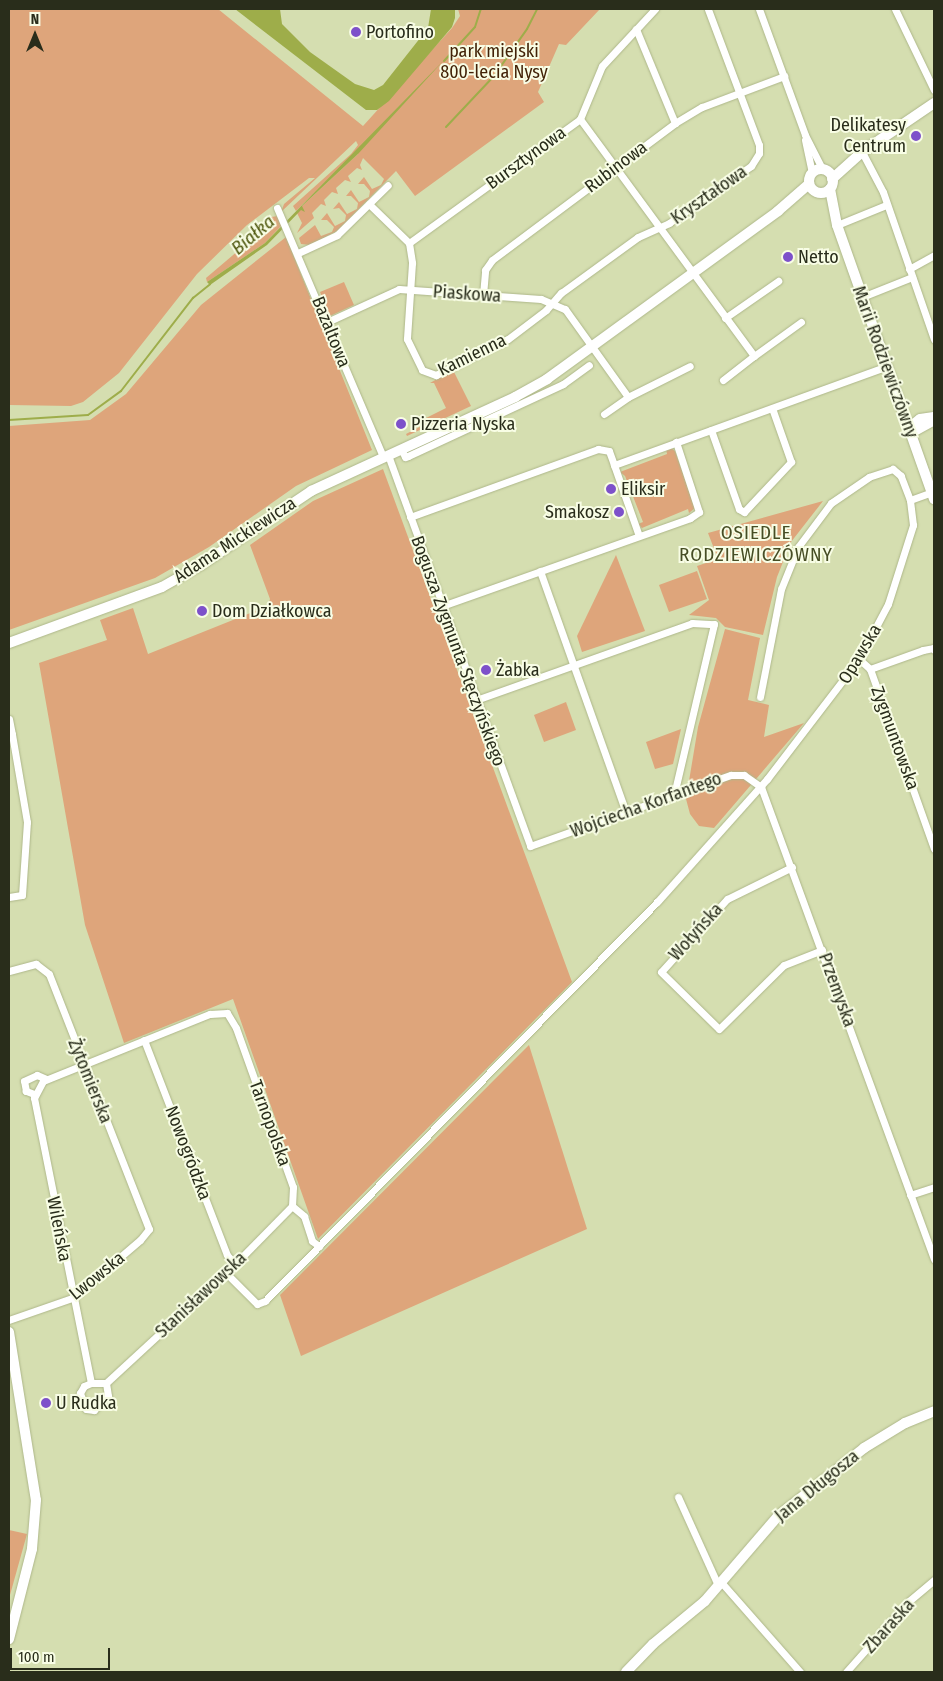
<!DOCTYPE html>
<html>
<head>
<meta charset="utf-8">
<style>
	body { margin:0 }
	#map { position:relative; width:943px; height:1681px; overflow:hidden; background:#d5deb0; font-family:"Fira Sans Condensed",sans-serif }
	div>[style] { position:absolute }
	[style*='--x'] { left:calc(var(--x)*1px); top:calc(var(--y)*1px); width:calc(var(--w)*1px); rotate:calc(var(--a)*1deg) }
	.green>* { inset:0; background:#dea57b }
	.water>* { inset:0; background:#9ead4a }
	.stream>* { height:2px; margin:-1px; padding:0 1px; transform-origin:1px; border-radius:1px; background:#9ead4a }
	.roads { filter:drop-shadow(0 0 1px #aeb78a) drop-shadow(0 0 1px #aeb78a) }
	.street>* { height:7px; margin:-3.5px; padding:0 3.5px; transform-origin:3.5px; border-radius:3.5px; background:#fff }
	.secondary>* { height:10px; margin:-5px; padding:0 5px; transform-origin:5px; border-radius:5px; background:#fff }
	.secondary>.ring { margin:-5px; padding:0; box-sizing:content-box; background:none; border:10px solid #fff; border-radius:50% }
	.dots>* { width:14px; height:14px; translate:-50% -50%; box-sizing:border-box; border:2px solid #f8fde5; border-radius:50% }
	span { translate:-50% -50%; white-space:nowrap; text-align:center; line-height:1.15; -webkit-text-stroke:4px #f8fde5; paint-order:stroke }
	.poi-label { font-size:18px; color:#292d1b }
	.left { translate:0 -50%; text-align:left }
	.right { translate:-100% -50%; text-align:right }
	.park-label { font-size:18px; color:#422207 }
	.street-label { font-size:18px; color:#292d1b }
	.water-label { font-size:19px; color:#4e570d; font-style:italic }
	.neighbourhood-label { font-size:19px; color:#464d24; letter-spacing:1px }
	.frame { position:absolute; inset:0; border:10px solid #292d1b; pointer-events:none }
	.north { position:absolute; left:10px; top:10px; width:50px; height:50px; -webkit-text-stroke:4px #f8fde5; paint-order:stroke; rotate:0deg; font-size:14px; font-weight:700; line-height:20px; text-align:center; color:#292d1b }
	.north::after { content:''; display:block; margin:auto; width:18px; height:22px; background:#292d1b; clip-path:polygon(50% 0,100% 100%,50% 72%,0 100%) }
	.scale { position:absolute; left:10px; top:1648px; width:100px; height:22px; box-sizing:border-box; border:2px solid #292d1b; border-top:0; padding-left:6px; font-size:15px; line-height:18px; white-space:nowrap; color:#292d1b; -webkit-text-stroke:4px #f8fde5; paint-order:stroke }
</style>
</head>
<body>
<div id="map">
	<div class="green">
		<div style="clip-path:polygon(9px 9px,218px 9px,363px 126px,452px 28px,460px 16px,458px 9px,600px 9px,566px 45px,559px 44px,538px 92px,544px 102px,415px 196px,396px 171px,337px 231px,310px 245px,301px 244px,299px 238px,315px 225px,321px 236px,332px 232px,334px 227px,327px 220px,321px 220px,327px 213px,335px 226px,345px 221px,346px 215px,339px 208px,333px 209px,339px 202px,347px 214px,357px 209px,358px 203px,351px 196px,346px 196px,351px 190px,359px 202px,369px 197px,370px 191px,364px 184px,358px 184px,364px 177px,372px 189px,381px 185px,384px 179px,363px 158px,360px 165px,362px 170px,357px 168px,348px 176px,351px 182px,345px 180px,336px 188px,338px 194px,332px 192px,324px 200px,326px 206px,321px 204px,312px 213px,314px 218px,297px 233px,302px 223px,297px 213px,302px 206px,358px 154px,359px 149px,296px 211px,293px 206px,351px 154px,358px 145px,356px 141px,281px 212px,284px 204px,315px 178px,309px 178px,247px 225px,197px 274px,119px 373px,83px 402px,71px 406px,9px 405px)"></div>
		<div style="clip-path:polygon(278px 216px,282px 225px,265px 243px,207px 282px,206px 278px,272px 222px,271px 217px)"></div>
		<div style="clip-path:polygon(286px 237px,372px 450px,296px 486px,209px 547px,155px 578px,9px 630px,9px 426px,90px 420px,126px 394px,201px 305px)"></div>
		<div style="clip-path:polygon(344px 282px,354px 305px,330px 316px,320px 292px)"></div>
		<div style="clip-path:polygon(453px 370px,471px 406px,407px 436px,406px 434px,427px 423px,426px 418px,446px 408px,434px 383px,430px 383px)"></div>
		<div style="clip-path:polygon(671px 448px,675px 451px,695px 508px,689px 513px,688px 509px,642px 528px,638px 524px,643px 522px,625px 476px,620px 472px,667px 454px,666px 449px)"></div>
		<div style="clip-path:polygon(383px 469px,572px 982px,318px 1239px,233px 999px,124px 1043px,85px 925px,39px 663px,107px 640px,100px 620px,133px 608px,148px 654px,268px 606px,270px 599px,250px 545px,313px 501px)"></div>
		<div style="clip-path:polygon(823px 501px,791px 542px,777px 577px,763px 635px,725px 627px,716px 618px,689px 615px,709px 600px,697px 566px,718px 559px,708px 533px)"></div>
		<div style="clip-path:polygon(616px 555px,645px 631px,582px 652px,577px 636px)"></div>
		<div style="clip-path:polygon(697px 571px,707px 599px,669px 612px,659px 585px)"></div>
		<div style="clip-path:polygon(725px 629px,760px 638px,748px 700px,769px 705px,764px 737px,804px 723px,714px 828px,699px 826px,690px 814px,686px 799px,698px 727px)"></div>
		<div style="clip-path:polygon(566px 702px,576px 730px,544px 742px,534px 715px)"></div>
		<div style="clip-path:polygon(681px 729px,673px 764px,655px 769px,646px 742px)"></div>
		<div style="clip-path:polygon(529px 1045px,587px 1229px,301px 1356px,280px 1295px)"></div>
		<div style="clip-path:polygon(9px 1530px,27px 1534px,10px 1595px,9px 1593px)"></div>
	</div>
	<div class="water">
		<div style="clip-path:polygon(235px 9px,280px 9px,282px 24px,310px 52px,355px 84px,374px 90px,383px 85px,428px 28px,431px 9px,455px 9px,455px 18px,452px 27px,389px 101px,377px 110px,366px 110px)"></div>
		<div style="clip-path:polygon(445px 59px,358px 154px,302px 206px,305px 212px,301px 210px,267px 245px,210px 285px,207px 282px,265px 243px)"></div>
	</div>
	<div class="stream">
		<div style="--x:444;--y:61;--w:46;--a:-47.6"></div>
		<div style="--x:475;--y:27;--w:19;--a:-72"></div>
		<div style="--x:446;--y:127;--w:70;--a:-46.7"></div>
		<div style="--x:494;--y:76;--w:57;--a:-54.9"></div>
		<div style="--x:527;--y:29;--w:22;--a:-63"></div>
		<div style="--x:9;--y:420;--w:79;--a:-3.6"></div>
		<div style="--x:88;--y:415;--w:41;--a:-36"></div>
		<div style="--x:121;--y:391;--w:118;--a:-52.3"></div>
		<div style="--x:193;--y:298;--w:22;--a:-39"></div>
	</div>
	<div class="roads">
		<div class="street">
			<div style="--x:759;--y:9;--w:134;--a:69.9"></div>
			<div style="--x:805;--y:135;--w:39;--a:63"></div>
			<div style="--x:895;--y:9;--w:90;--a:64.3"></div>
			<div style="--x:636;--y:29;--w:102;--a:67.5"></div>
			<div style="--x:580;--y:119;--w:294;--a:53.7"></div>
			<div style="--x:754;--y:356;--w:58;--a:-35.9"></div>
			<div style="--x:805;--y:140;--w:34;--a:78"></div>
			<div style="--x:862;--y:152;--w:45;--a:62.3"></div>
			<div style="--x:883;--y:192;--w:156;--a:70.9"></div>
			<div style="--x:369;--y:204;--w:56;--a:44.3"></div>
			<div style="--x:277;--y:208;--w:271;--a:66.9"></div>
			<div style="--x:837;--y:225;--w:53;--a:-22.2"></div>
			<div style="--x:409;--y:243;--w:20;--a:81"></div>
			<div style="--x:412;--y:263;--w:76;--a:93.8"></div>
			<div style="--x:407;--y:339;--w:34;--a:64"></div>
			<div style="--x:422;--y:370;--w:15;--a:20"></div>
			<div style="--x:436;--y:375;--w:80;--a:-26.6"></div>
			<div style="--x:508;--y:339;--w:48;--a:-37.3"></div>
			<div style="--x:546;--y:310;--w:23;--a:-49"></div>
			<div style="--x:561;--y:293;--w:95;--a:-36"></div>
			<div style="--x:638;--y:237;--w:34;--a:-24"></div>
			<div style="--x:669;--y:223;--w:100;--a:-34.8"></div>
			<div style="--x:751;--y:166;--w:15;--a:-58"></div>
			<div style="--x:759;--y:153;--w:8;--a:-90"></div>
			<div style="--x:759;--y:145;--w:145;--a:-110.6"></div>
			<div style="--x:409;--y:243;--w:211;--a:-35.9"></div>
			<div style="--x:580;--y:119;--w:57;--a:-67.5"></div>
			<div style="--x:602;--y:66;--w:78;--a:-47.1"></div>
			<div style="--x:298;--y:253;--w:43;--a:-24.8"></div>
			<div style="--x:337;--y:235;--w:71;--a:-44.4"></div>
			<div style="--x:909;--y:269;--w:29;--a:-29"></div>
			<div style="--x:483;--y:295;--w:25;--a:-85"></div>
			<div style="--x:485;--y:270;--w:12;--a:-55"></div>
			<div style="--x:492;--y:260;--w:229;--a:-36.8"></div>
			<div style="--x:675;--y:123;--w:31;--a:-31"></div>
			<div style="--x:702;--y:107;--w:88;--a:-20.7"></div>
			<div style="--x:862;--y:297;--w:54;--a:-21.8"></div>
			<div style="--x:725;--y:318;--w:65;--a:-34.9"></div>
			<div style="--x:327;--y:322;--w:79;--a:-24.6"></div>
			<div style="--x:399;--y:289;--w:142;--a:4"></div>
			<div style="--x:541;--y:299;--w:26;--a:23"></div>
			<div style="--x:565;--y:309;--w:108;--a:54.4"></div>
			<div style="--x:628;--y:397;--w:69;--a:-26.6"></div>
			<div style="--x:723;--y:380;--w:39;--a:-38"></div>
			<div style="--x:604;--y:414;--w:29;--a:-35"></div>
			<div style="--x:711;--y:430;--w:84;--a:70.5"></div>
			<div style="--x:739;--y:509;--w:6;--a:31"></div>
			<div style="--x:744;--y:512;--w:69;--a:-46.8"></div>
			<div style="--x:791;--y:462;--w:57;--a:-109.4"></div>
			<div style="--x:401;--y:449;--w:9;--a:63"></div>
			<div style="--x:405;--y:457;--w:3;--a:-18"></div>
			<div style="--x:408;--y:456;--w:171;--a:-24.9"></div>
			<div style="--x:563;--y:384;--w:32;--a:-36"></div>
			<div style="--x:388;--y:455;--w:416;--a:70"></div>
			<div style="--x:530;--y:846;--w:213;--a:-19.5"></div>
			<div style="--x:731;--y:775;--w:13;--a:0"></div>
			<div style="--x:744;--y:775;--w:21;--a:35"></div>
			<div style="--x:761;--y:787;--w:503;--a:69.87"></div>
			<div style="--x:614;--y:465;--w:75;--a:70.6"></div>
			<div style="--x:910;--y:500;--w:23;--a:-20"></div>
			<div style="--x:410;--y:517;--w:200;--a:-19.9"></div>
			<div style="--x:598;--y:449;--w:11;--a:10"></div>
			<div style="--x:609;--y:451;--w:15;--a:70"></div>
			<div style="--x:614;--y:465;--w:290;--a:-19.9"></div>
			<div style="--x:540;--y:571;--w:256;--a:70.4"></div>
			<div style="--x:442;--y:606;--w:263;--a:-19.5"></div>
			<div style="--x:690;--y:518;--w:11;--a:-34"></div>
			<div style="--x:699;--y:512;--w:74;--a:-108.2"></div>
			<div style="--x:859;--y:659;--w:15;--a:42"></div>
			<div style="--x:870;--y:669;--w:191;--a:70.4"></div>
			<div style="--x:870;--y:669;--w:56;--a:-19.7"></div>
			<div style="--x:923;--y:650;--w:10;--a:-11"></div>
			<div style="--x:933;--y:648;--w:2;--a:63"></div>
			<div style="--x:476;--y:700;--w:229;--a:-19.6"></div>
			<div style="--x:692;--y:623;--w:22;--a:3"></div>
			<div style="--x:714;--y:624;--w:176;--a:103.2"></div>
			<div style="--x:9;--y:719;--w:15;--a:79"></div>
			<div style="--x:12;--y:734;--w:3;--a:162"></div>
			<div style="--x:792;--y:867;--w:72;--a:153.8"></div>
			<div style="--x:727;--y:899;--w:98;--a:132.1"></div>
			<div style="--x:661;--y:972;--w:81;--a:44.5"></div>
			<div style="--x:719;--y:1029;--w:91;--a:-44.6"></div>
			<div style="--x:784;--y:965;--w:41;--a:-21.5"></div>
			<div style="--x:9;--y:897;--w:13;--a:-9"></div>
			<div style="--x:22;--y:895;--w:73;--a:-86.1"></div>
			<div style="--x:27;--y:822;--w:89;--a:-99.7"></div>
			<div style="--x:9;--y:971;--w:28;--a:-15"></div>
			<div style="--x:36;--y:964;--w:16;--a:38"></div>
			<div style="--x:49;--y:974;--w:274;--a:68.6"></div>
			<div style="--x:149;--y:1229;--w:14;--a:129"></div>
			<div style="--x:140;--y:1240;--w:89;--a:139.5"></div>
			<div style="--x:72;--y:1298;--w:67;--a:160.8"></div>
			<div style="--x:144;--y:1040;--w:230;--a:68.9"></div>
			<div style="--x:227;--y:1255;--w:12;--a:48"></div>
			<div style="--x:34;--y:1094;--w:9;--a:-159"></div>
			<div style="--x:26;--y:1091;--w:10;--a:-101"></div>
			<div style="--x:24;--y:1081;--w:14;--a:-25"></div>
			<div style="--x:37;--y:1075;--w:10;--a:24"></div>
			<div style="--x:910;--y:1195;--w:25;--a:-18"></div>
			<div style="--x:226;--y:1273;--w:44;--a:45"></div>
			<div style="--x:257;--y:1304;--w:9;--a:-21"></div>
			<div style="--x:265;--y:1301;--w:559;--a:-45.51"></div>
			<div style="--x:657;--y:902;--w:165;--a:-48.2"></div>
			<div style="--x:767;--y:779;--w:151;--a:-52.5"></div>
			<div style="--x:859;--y:659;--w:62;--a:-62.2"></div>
			<div style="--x:888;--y:604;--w:83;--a:-72.4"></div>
			<div style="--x:913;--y:525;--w:25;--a:-97"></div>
			<div style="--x:910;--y:500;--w:26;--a:-111"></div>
			<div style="--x:901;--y:476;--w:11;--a:-139"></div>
			<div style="--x:893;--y:469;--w:25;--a:162"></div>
			<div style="--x:869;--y:477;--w:46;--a:145.6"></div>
			<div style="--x:831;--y:503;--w:55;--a:126.9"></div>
			<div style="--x:798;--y:547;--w:45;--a:112"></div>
			<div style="--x:781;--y:589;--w:110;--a:101"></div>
			<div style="--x:91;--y:1383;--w:15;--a:0"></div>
			<div style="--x:106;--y:1383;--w:13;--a:81"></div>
			<div style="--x:108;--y:1396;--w:20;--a:135"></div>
			<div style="--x:94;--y:1410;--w:8;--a:-173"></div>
			<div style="--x:86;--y:1409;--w:17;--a:-111"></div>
			<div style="--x:80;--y:1393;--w:8;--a:-60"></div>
			<div style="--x:84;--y:1386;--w:8;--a:-23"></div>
			<div style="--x:91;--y:1383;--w:291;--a:-101.3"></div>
			<div style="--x:34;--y:1098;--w:19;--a:-62"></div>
			<div style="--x:43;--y:1081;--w:180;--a:-21.9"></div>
			<div style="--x:210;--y:1014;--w:17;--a:-3"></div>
			<div style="--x:227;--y:1013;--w:17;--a:59"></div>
			<div style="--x:236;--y:1028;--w:169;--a:70.3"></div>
			<div style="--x:293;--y:1187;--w:19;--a:93"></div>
			<div style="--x:292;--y:1206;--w:16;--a:40"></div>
			<div style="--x:304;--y:1216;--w:26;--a:72"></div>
			<div style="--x:312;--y:1241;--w:9;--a:36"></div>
			<div style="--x:106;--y:1383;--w:176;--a:-42.7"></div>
			<div style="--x:235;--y:1264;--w:81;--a:-45.5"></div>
			<div style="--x:678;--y:1497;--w:97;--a:65.6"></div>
			<div style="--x:721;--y:1582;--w:120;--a:48.7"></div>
			<div style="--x:846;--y:1672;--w:95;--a:-48.4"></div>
			<div style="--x:909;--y:1601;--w:33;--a:-40"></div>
		</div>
		<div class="secondary">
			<div class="ring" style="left:809px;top:169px;width:14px;height:14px"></div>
			<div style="--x:832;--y:179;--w:40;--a:-42"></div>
			<div style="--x:862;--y:152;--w:87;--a:-34.2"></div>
			<div style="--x:830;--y:189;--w:37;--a:79"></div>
			<div style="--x:837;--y:225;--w:291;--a:70.5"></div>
			<div style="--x:909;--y:428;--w:14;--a:-39"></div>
			<div style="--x:920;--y:419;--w:14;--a:-8"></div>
			<div style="--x:911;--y:433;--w:26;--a:-29"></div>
			<div style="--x:9;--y:643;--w:163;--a:-20.1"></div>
			<div style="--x:162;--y:587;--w:45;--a:-29.4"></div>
			<div style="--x:201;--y:565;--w:133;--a:-33.9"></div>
			<div style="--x:311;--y:491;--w:225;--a:-24.7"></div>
			<div style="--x:515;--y:397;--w:37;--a:-29"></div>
			<div style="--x:547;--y:379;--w:286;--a:-36"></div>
			<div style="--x:778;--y:211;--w:41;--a:-41.1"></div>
			<div style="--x:9;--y:1332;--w:170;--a:80.9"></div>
			<div style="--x:36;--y:1500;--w:49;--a:94.7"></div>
			<div style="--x:32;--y:1549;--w:93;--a:104.3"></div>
			<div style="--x:626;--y:1672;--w:39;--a:-46"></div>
			<div style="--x:653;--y:1644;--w:67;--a:-39.6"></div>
			<div style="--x:705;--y:1601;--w:112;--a:-49.3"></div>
			<div style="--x:778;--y:1516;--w:110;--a:-38.3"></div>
			<div style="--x:864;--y:1448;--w:48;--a:-31.4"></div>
			<div style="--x:905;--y:1423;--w:31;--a:-22"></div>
		</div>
	</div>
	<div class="dots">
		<div style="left:356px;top:32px;background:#7d51ca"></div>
		<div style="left:916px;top:136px;background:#7d51ca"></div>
		<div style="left:788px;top:257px;background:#7d51ca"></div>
		<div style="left:401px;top:424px;background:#7d51ca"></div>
		<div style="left:611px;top:489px;background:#7d51ca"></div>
		<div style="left:619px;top:512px;background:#7d51ca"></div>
		<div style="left:202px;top:611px;background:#7d51ca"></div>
		<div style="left:486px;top:670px;background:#7d51ca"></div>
		<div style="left:46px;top:1403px;background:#7d51ca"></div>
	</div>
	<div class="poi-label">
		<span class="left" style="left:366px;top:32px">Portofino</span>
		<span class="right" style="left:906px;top:136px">Delikatesy<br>Centrum</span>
		<span class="left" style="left:798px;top:257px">Netto</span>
		<span class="left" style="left:411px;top:424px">Pizzeria Nyska</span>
		<span class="left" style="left:621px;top:489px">Eliksir</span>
		<span class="right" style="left:609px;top:512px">Smakosz</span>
		<span class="left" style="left:212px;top:611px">Dom Działkowca</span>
		<span class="left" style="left:496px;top:670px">Żabka</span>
		<span class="left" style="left:56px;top:1403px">U Rudka</span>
	</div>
	<div class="park-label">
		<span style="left:494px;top:62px">park miejski<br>800-lecia Nysy</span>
	</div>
	<div class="street-label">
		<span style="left:526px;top:158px;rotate:-36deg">Bursztynowa</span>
		<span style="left:616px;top:167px;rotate:-37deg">Rubinowa</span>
		<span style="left:709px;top:195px;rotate:-35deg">Kryształowa</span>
		<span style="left:467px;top:294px;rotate:4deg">Piaskowa</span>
		<span style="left:331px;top:332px;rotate:68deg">Bazaltowa</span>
		<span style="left:472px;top:355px;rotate:-26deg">Kamienna</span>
		<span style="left:885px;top:362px;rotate:70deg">Marii Rodziewiczówny</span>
		<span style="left:235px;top:540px;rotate:-33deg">Adama Mickiewicza</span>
		<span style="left:458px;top:651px;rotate:70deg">Bogusza Zygmunta Stęczyńskiego</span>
		<span style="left:860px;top:654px;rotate:-59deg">Opawska</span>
		<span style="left:895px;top:738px;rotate:70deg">Zygmuntowska</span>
		<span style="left:646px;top:805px;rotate:-20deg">Wojciecha Korfantego</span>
		<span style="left:696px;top:932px;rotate:-48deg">Wołyńska</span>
		<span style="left:837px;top:990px;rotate:70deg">Przemyska</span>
		<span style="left:90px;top:1081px;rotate:68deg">Żytomierska</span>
		<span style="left:270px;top:1123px;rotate:70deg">Tarnopolska</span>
		<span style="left:188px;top:1153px;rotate:69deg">Nowogródzka</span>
		<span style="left:59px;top:1229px;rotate:79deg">Wileńska</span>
		<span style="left:97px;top:1276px;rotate:-39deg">Lwowska</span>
		<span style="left:201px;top:1295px;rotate:-43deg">Stanisławowska</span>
		<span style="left:817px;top:1486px;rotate:-39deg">Jana Długosza</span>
		<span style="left:889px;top:1626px;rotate:-48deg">Zbaraska</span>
	</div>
	<div class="water-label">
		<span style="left:253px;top:235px;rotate:-40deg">Białka</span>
	</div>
	<div class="neighbourhood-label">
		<span style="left:756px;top:544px">OSIEDLE<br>RODZIEWICZÓWNY</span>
	</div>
	<div class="frame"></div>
	<div class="north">N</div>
	<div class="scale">100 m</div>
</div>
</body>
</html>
